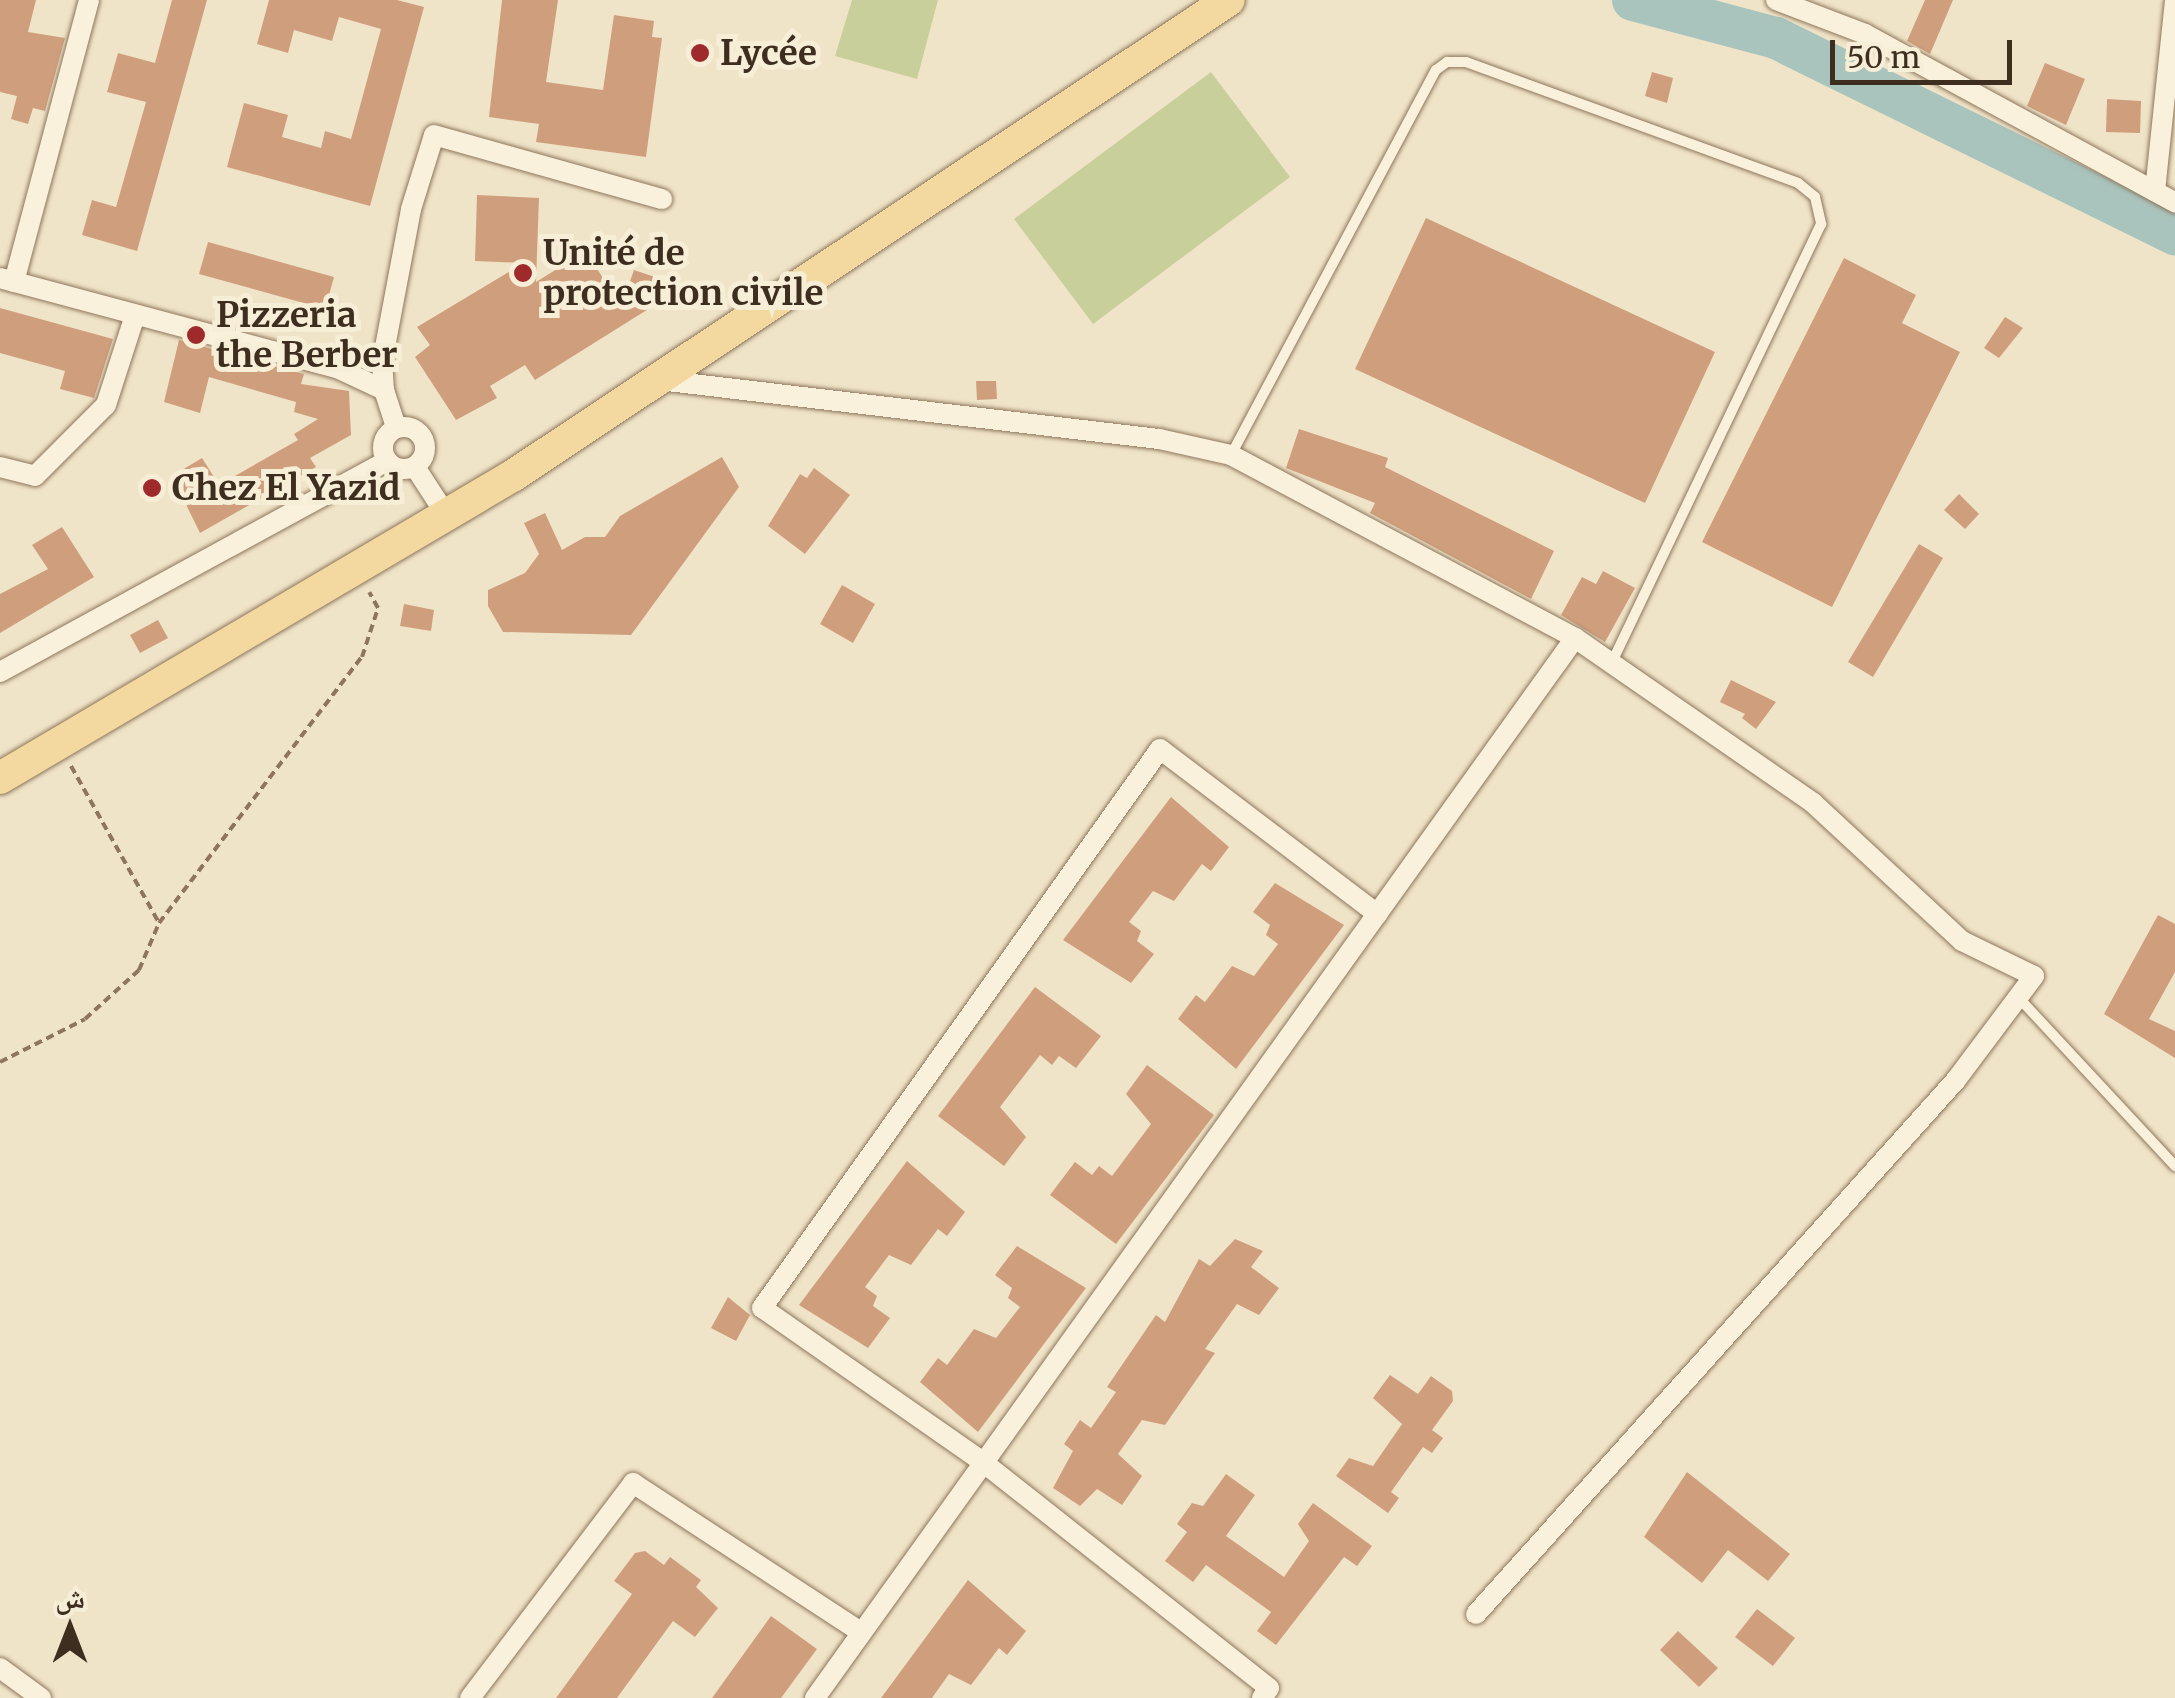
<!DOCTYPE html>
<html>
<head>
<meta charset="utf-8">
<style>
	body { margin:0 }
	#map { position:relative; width:2175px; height:1698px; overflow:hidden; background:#f0e4c8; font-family:Merriweather,"Noto Naskh Arabic",serif }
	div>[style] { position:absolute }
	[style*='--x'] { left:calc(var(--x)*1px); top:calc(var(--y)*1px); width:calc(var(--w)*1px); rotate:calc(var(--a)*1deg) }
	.green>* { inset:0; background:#c9cf9b }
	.river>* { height:42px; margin:-21px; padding:0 21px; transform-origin:21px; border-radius:21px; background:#a9c4bc }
	.building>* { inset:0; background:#cf9f7d }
	.path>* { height:4px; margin-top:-2px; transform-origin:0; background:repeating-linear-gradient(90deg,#8d765c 0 8px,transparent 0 13px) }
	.roads { filter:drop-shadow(0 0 2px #8d765c) drop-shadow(0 0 2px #8d765c) }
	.service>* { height:10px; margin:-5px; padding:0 5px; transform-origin:5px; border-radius:5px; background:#faf1dc }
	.minor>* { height:20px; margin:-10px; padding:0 10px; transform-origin:10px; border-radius:10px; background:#faf1dc }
	.minor>.ring { margin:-10px; padding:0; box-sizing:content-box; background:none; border:20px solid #faf1dc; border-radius:50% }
	.primary>* { height:32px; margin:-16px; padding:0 16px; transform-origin:16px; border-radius:16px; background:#f3d9a0 }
	.dots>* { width:28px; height:28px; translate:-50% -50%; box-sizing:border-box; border:5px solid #f7eed8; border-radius:50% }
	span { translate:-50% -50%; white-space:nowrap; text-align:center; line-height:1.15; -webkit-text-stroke:10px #f7eed8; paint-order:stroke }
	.poi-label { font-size:35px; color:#3d2e20; font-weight:700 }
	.left { translate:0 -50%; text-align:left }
	.north { position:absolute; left:20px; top:1578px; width:100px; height:100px; -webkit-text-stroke:8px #f7eed8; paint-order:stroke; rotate:0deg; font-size:28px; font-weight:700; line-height:40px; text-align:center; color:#3d2e20 }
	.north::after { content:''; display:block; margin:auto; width:35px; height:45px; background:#3d2e20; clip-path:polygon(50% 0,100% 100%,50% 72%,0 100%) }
	.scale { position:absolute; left:1830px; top:40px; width:182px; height:45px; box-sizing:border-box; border:5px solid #3d2e20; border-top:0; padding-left:12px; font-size:30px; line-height:35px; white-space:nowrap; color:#3d2e20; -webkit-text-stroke:8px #f7eed8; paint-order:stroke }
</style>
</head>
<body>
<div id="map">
	<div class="green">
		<div style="clip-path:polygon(852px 0,938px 0,917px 79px,835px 56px)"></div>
		<div style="clip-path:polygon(1211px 72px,1290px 177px,1093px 324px,1014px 219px)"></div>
	</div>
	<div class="river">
		<div style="--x:1633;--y:0;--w:148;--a:14.9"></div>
		<div style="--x:1776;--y:38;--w:445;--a:26.2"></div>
	</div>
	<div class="building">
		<div style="clip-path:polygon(0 0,36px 0,28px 32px,65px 38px,45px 111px,33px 108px,28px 124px,11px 119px,17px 96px,0 92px)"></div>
		<div style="clip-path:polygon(172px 0,207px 0,137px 251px,82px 235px,92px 200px,116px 207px,146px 102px,107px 92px,118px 53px,155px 63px)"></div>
		<div style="clip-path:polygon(269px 0,397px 0,424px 7px,370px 206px,227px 167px,244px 103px,288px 115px,282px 137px,321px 148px,325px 131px,351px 139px,381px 29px,339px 17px,332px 41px,294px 30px,288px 53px,257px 44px)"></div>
		<div style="clip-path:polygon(502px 0,558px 0,546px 82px,603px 90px,614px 15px,654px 21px,652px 37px,662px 38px,646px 157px,536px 142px,539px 124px,489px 117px)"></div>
		<div style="clip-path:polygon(1925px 0,1953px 0,1930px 54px,1907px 41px)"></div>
		<div style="clip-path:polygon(2045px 63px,2085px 79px,2066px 125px,2027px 106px)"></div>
		<div style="clip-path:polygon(1652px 72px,1673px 78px,1667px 103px,1645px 96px)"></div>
		<div style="clip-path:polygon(2107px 99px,2141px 101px,2140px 133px,2106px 132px)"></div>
		<div style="clip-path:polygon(477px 195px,539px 198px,536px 282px,586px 251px,621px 307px,634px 270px,661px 279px,650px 308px,535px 380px,525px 365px,490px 386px,497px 398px,456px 420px,415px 357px,430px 345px,417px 327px,524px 263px,475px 261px)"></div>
		<div style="clip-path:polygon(1426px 218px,1715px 352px,1645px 503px,1355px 369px)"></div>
		<div style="clip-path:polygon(208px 242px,334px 277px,325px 309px,199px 274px)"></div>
		<div style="clip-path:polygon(1844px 258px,1916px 295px,1902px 323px,1960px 352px,1832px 607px,1702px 542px)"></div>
		<div style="clip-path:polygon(0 308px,113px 339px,94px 398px,60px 389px,65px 371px,0 353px)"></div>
		<div style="clip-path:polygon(2005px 317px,2023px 328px,1999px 358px,1984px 348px)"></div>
		<div style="clip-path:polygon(179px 340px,304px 374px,301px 384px,349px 391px,351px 435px,310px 458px,316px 467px,200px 533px,172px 476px,202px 458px,219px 485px,298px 440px,294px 434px,318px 419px,294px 412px,296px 402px,209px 377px,200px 413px,164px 402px)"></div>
		<div style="clip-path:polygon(976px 381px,996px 381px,997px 399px,977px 400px)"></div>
		<div style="clip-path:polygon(1299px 429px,1388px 458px,1385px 467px,1554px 551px,1531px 599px,1370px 513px,1375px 503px,1286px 468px)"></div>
		<div style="clip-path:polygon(722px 457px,739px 487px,631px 635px,503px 632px,488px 606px,488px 590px,525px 573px,539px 554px,524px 523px,545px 513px,562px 550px,585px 537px,605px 537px,620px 516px)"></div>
		<div style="clip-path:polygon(814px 468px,850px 495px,805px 554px,768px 526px,800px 474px,807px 478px)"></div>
		<div style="clip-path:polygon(1959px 494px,1979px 514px,1965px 529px,1944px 510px)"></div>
		<div style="clip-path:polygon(62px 527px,94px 577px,0 633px,0 594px,48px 569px,32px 545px)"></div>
		<div style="clip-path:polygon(1919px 544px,1943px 558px,1873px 677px,1848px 662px)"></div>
		<div style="clip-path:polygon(1603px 571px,1635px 588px,1605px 642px,1561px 615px,1582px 577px,1596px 584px)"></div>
		<div style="clip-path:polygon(842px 585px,875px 604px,853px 643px,820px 624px)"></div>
		<div style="clip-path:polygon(404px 604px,434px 610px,431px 631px,400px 626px)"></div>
		<div style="clip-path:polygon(158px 620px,168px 638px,140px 653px,130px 635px)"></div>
		<div style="clip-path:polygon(1731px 680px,1776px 702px,1756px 729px,1742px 718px,1745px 714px,1720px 702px)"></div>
		<div style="clip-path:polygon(1171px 797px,1229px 847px,1211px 871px,1202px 864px,1174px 901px,1153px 891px,1129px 922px,1141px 931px,1137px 941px,1154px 954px,1131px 983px,1063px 940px)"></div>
		<div style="clip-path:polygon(1275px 883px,1344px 925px,1236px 1069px,1178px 1019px,1196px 995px,1205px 1002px,1232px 966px,1254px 976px,1278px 944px,1266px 935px,1270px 925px,1253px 912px)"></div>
		<div style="clip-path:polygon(2158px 915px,2175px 924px,2175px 972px,2149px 1019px,2175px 1031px,2175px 1058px,2104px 1014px)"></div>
		<div style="clip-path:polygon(1035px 987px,1101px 1036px,1076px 1068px,1059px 1056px,1052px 1065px,1040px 1055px,1000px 1107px,1026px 1137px,1004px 1166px,938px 1116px)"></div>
		<div style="clip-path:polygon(1147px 1065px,1214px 1115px,1116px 1244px,1050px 1195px,1075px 1162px,1092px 1175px,1099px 1166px,1112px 1176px,1151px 1124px,1126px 1094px)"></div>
		<div style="clip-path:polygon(907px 1161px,965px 1212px,947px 1236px,938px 1229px,911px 1265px,889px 1255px,865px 1287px,877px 1296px,873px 1306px,890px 1318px,868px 1348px,799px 1305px)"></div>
		<div style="clip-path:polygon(1235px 1239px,1263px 1251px,1251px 1267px,1279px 1288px,1259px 1315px,1237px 1304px,1205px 1349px,1215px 1353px,1165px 1425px,1142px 1420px,1118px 1454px,1142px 1476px,1122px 1505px,1097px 1489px,1080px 1506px,1053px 1488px,1073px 1451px,1064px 1444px,1080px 1420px,1091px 1428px,1116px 1392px,1107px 1387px,1156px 1315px,1165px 1322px,1199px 1259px,1210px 1266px)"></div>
		<div style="clip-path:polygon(1017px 1246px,1086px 1288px,978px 1432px,920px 1382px,938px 1358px,947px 1365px,974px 1329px,996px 1338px,1020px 1307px,1008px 1298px,1012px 1288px,995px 1275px)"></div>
		<div style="clip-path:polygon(728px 1297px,750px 1315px,736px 1341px,711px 1328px)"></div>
		<div style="clip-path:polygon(1390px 1375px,1418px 1394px,1431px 1376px,1452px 1391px,1453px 1401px,1432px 1430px,1443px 1438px,1432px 1453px,1423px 1447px,1391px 1492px,1399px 1498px,1388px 1513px,1336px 1476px,1349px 1458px,1373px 1466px,1402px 1424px,1373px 1398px)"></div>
		<div style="clip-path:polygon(1687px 1472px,1790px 1554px,1768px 1581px,1728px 1550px,1702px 1583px,1644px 1537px)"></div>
		<div style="clip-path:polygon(1226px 1474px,1255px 1495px,1226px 1536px,1284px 1577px,1309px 1541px,1298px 1524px,1313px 1503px,1372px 1546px,1357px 1566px,1344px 1557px,1276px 1645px,1257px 1631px,1271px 1612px,1206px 1565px,1193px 1582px,1165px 1561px,1187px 1532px,1177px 1524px,1192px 1503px,1203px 1506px)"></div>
		<div style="clip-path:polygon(645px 1551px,664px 1565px,670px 1557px,701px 1580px,696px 1587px,718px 1608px,695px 1637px,673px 1621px,617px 1698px,556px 1698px,632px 1594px,614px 1581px,635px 1553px)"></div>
		<div style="clip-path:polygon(968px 1580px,1026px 1631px,1007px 1655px,999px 1648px,971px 1685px,949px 1674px,932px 1698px,881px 1698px)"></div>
		<div style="clip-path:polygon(1757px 1609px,1795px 1638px,1773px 1666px,1735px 1637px)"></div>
		<div style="clip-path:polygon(771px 1616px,817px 1649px,781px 1698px,712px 1698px)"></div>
		<div style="clip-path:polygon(1678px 1631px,1718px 1668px,1699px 1687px,1660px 1650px)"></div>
	</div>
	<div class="path">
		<div style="--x:71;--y:766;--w:180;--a:60.7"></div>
		<div style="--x:159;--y:923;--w:335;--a:-52.7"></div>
		<div style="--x:362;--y:657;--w:52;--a:-71.9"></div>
		<div style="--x:378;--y:608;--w:18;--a:-119"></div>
		<div style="--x:0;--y:1062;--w:95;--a:-26.8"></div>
		<div style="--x:85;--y:1019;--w:73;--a:-42.2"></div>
		<div style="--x:139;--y:970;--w:51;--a:-66.9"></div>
	</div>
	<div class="roads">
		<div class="service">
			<div style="--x:1231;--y:455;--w:436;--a:-62"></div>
			<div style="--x:1436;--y:70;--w:14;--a:-36"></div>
			<div style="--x:1447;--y:62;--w:19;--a:0"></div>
			<div style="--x:1466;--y:62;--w:353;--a:20"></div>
			<div style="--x:1798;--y:183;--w:22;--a:39"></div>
			<div style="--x:1815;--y:197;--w:28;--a:77"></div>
			<div style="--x:1821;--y:224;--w:486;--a:115.5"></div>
			<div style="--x:2018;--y:997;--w:231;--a:47.1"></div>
		</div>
		<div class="minor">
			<div style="--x:1776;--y:0;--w:95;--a:20.9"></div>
			<div style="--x:1865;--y:34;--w:353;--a:28.5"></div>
			<div style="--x:2155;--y:191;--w:190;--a:-84"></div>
			<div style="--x:0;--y:278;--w:351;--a:15"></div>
			<div style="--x:339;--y:369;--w:50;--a:25"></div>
			<div style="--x:384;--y:390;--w:40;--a:72"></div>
			<div style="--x:14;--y:282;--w:292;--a:-75.1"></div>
			<div style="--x:659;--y:380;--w:503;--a:6.73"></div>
			<div style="--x:1159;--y:439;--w:74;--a:12.5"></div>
			<div style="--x:1231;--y:455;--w:390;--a:28"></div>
			<div style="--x:1575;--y:638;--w:290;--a:34.7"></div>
			<div style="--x:1813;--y:803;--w:203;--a:42.8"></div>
			<div style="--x:1962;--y:941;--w:80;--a:25.9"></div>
			<div style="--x:2034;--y:976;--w:130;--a:126.9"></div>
			<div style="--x:1956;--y:1080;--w:718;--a:131.95"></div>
			<div style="--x:384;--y:390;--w:27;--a:-94"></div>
			<div style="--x:382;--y:363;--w:157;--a:-79.3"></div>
			<div style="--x:411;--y:209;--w:77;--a:-72.7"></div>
			<div style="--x:434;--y:135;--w:237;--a:15.7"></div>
			<div class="ring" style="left:383px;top:427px;width:22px;height:22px"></div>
			<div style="--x:0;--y:467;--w:36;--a:14"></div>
			<div style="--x:35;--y:476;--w:100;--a:-45"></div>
			<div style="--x:106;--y:405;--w:95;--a:-72.1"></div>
			<div style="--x:415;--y:467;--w:59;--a:56.9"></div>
			<div style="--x:0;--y:672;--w:441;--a:-28.6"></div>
			<div style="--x:0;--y:1668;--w:51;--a:36.2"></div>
			<div style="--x:470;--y:1698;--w:270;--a:-52.8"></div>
			<div style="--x:633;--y:1483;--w:272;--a:33.2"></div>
			<div style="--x:815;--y:1698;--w:1304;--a:-54.36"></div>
			<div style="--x:1262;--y:1698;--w:12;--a:-55"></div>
			<div style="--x:1269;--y:1688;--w:365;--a:-141.7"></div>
			<div style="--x:983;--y:1462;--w:269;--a:-145.1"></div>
			<div style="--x:762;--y:1308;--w:686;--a:-54.55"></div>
			<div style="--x:1160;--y:749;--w:273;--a:37.2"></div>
		</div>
		<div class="primary">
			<div style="--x:0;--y:778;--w:597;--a:-30.52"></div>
			<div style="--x:514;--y:475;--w:858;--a:-33.6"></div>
		</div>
	</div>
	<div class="dots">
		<div style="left:700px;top:53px;background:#9e2a2b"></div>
		<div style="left:523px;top:273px;background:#9e2a2b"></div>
		<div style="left:196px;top:335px;background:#9e2a2b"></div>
		<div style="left:152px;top:488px;background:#9e2a2b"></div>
	</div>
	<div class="poi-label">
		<span class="left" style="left:720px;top:53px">Lycée</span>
		<span class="left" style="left:543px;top:273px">Unité de<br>protection civile</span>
		<span class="left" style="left:216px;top:335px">Pizzeria<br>the Berber</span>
		<span class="left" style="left:172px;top:488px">Chez El Yazid</span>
	</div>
	<div class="north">ش</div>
	<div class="scale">50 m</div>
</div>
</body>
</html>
